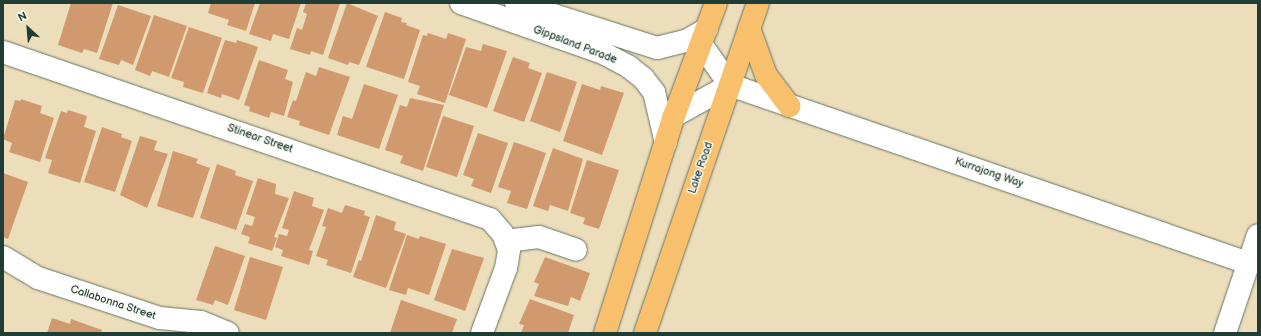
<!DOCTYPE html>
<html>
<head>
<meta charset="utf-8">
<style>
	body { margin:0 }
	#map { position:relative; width:1261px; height:336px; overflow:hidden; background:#ecdebb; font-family:"Balsamiq Sans",sans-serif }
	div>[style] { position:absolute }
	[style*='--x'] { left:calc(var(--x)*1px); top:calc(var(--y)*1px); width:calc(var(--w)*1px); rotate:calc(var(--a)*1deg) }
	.building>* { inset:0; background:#d09a6e }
	.roads { filter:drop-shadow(0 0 1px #677563) drop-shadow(0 0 1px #677563) }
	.minor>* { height:22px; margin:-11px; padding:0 11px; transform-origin:11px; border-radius:11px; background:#fff }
	.major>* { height:22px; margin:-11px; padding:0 11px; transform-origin:11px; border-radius:11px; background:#f8bf6c }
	span { translate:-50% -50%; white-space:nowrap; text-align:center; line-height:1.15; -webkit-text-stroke:3px #fdfcf7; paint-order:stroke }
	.street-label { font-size:11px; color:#1f3d34 }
	.frame { position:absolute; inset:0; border:4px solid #1f3d34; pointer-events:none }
	.north { position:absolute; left:8px; top:8px; width:40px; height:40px; -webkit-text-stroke:3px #fdfcf7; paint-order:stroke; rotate:334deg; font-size:11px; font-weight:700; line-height:16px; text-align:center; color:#1f3d34 }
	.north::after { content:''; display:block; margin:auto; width:14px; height:18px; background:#1f3d34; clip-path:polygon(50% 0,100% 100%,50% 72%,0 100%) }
</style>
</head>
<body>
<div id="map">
	<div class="building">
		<div style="clip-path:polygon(71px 3px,113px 3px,97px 53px,84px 49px,82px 53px,58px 45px)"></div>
		<div style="clip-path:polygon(211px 3px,255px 3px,246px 31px,227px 25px,229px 20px,208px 13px)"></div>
		<div style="clip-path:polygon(260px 3px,301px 3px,289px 39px,273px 34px,271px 41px,249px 34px)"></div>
		<div style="clip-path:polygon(306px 3px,340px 3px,323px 55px,311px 51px,310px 55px,290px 49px,297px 28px,302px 30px,307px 14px,303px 12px)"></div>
		<div style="clip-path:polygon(347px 3px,378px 16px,359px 65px,349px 62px,348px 65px,328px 58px)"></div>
		<div style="clip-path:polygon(118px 5px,151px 16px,133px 65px,121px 60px,119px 65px,99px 59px)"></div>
		<div style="clip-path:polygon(385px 12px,402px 18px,401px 22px,407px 23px,406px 25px,420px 30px,404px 79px,366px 67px)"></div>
		<div style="clip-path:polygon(154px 15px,187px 26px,169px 77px,152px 71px,150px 76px,135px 70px)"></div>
		<div style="clip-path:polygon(189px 27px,222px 38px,203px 93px,183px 87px,184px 82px,171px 78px)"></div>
		<div style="clip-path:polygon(428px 33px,446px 39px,448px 33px,466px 39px,445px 103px,417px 94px,420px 86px,408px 82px,423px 35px,427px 36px)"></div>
		<div style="clip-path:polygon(225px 40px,236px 43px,237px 40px,258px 47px,239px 100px,222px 94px,221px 98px,207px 93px)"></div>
		<div style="clip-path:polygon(483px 44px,507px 51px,487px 108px,449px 95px,466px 47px,481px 51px)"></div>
		<div style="clip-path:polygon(513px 57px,530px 63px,528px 68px,542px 73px,524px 122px,493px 111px)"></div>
		<div style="clip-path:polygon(259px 60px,288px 70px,285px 79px,293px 82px,284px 116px,271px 112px,269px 118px,249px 111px,250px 107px,244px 105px)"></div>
		<div style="clip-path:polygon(319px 67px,350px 77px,329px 135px,299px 125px,300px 121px,287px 117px,293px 100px,296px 101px,306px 72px,316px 76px)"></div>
		<div style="clip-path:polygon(547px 72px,577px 82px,560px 132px,530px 121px)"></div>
		<div style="clip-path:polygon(364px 84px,398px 95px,379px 149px,337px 135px,343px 116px,352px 119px)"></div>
		<div style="clip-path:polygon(582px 84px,600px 90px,601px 86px,624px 93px,602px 155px,563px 141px)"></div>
		<div style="clip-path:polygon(410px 98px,444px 105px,423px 171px,400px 163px,403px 156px,385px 150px,400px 105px,407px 107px)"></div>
		<div style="clip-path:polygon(21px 99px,42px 106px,40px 113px,54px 118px,40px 162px,9px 152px,12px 143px,3px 139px,15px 100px,20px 101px)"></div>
		<div style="clip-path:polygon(68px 110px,87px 116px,84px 127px,96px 131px,80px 183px,48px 173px,52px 160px,45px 158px,61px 111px,67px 113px)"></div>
		<div style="clip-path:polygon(443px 116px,474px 126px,457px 177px,426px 167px)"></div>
		<div style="clip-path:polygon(102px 127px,122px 134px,121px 137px,132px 141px,115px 192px,84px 182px)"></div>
		<div style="clip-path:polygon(478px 133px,508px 143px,491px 193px,471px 186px,474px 179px,463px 175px)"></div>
		<div style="clip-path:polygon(140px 136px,157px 141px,154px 150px,168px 154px,147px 208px,120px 195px)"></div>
		<div style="clip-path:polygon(514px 142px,546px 153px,527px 209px,507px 203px,511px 191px,498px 187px)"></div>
		<div style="clip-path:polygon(553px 148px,583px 159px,568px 211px,550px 205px,548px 211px,533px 206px)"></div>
		<div style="clip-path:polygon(173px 151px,198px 159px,196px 163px,210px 168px,193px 218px,157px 206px)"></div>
		<div style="clip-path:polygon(587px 160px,619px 170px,599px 229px,583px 224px,585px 218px,570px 213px)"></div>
		<div style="clip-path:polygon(217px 164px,236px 171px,235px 175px,253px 181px,236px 230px,200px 218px)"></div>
		<div style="clip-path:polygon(3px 173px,28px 182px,8px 239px,3px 237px)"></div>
		<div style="clip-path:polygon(258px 178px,276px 184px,275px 194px,289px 198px,274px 237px,277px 238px,272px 251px,248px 243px,250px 237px,241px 234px,245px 224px,252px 226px,255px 217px,246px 214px)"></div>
		<div style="clip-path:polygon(294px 191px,314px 198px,312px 206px,324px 210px,309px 250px,313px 251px,309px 265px,281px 256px,283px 250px,275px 247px,279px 234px,287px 236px,289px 230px,282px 228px)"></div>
		<div style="clip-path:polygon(345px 205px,365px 211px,364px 215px,370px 217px,351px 273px,326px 265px,328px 260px,316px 256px,326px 227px,322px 226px,328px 208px,342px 213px)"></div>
		<div style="clip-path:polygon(376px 215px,396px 222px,394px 230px,406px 234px,386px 288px,353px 277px,359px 260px,361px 261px)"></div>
		<div style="clip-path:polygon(407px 235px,419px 239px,420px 236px,446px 244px,429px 295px,408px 288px,406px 295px,389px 290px)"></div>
		<div style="clip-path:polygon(215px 246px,245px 256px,228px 305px,215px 300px,213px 305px,196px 300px)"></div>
		<div style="clip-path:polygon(452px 249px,484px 258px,465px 311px,434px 300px)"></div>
		<div style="clip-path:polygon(250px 257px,283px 267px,266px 320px,234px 310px)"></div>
		<div style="clip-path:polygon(545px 257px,590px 273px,580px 301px,571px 297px,568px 306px,534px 296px,539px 284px,534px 282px)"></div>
		<div style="clip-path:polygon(530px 299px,574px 315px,568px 333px,521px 333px,524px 325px,519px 324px)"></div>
		<div style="clip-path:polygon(401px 300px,457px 319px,452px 333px,390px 333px)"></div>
		<div style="clip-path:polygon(52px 318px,70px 324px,71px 319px,102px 330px,101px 333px,47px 333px)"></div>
	</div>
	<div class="roads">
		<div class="minor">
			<div style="--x:461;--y:3;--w:151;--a:19.4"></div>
			<div style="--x:603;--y:53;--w:30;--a:28"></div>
			<div style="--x:629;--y:67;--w:18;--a:38"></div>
			<div style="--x:643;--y:78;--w:18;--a:52"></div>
			<div style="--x:654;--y:92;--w:52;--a:76.8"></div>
			<div style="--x:516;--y:3;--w:148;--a:17.7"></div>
			<div style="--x:657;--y:48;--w:30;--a:-14"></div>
			<div style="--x:686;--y:41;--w:24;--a:-30"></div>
			<div style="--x:701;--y:44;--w:50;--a:54.7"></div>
			<div style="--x:730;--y:85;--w:548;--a:18.96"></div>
			<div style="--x:3;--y:52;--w:515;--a:18.93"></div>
			<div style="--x:490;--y:219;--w:20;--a:49"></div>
			<div style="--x:503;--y:234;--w:17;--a:69"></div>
			<div style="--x:509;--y:250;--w:18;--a:99"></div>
			<div style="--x:506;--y:268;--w:69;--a:110.3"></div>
			<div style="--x:674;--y:116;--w:64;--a:-29"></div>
			<div style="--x:506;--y:241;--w:33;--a:-7"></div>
			<div style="--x:539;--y:237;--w:39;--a:19"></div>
			<div style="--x:3;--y:257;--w:41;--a:31"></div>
			<div style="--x:38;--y:278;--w:128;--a:18.2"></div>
			<div style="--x:160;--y:318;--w:41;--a:5.6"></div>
			<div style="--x:201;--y:322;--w:29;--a:22"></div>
			<div style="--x:1225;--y:333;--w:103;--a:-71.4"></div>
		</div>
		<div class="major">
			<div style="--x:749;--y:28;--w:50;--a:70.1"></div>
			<div style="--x:766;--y:75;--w:39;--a:53"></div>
			<div style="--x:605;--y:333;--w:228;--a:-72.4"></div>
			<div style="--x:674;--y:116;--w:121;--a:-69.6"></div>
			<div style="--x:645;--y:333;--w:349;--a:-71.1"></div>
		</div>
	</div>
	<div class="street-label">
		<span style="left:575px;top:45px;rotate:21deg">Gippsland Parade</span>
		<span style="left:260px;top:139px;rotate:19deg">Stinear Street</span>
		<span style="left:701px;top:168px;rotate:-71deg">Lake Road</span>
		<span style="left:989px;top:173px;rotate:19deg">Kurrajong Way</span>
		<span style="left:113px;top:303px;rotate:18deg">Callabonna Street</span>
	</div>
	<div class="frame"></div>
	<div class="north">N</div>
</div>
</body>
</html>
